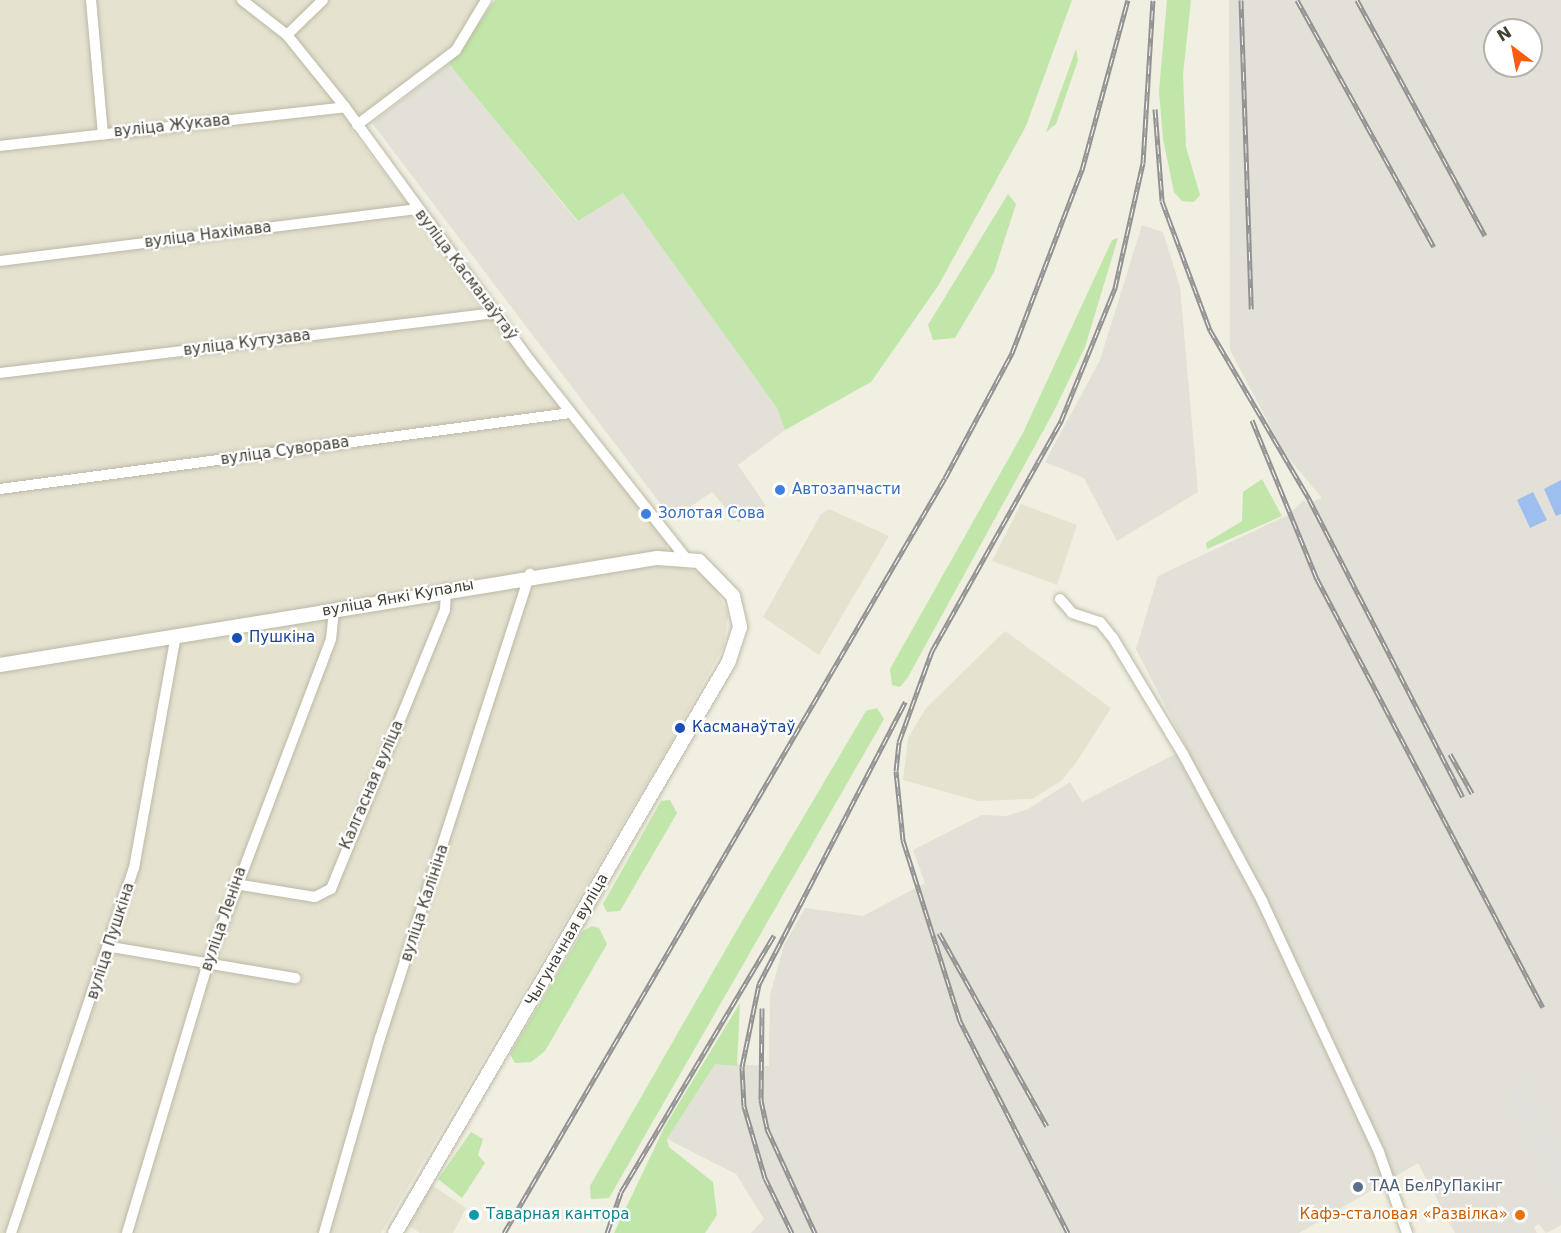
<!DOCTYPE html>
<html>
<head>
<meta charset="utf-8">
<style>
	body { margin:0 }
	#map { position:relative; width:1561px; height:1233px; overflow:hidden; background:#f1efe2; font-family:"DejaVu Sans",sans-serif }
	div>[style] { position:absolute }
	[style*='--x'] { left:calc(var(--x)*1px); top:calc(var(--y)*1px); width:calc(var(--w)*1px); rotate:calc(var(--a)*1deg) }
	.residential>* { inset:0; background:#e5e2d0 }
	.industrial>* { inset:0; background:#e3e0d7 }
	.green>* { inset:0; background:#c0e6a9 }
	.parking>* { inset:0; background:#e1e0db }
	.water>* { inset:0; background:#9cbff0 }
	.roads { filter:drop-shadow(0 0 2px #bcb8a5) drop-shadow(0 0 2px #bcb8a5) }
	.minor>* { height:10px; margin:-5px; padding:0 5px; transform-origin:5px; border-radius:5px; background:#fff }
	.tertiary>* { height:14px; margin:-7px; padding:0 7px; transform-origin:7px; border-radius:7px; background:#fff }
	.rail>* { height:5px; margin-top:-2.5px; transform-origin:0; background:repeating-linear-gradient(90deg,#fff 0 9px,#929292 0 18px); box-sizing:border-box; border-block:2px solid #929292 }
	.dots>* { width:16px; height:16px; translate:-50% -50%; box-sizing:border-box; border:3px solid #fff; border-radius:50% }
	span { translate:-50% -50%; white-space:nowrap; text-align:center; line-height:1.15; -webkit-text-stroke:4.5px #fff; paint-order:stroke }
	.street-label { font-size:15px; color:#423f33 }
	.shop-label { font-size:15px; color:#366cbe }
	.left { translate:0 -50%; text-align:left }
	.transit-label { font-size:15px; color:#164399 }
	.service-label { font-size:15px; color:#4e5e75 }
	.culture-label { font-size:15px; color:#0d838f }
	.food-label { font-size:15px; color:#c56008 }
	.right { translate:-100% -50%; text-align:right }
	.north { position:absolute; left:1483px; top:18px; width:60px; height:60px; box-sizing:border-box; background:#fff; border:2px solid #b3b2ad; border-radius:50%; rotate:328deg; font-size:16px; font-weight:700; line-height:24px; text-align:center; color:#423f33 }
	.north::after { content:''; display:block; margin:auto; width:21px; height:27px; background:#fb5d0f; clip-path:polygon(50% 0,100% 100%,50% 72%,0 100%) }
</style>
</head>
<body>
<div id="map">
	<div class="residential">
		<div style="clip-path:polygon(0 0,489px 0,448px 50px,350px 128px,667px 544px,667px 562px,698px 572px,715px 587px,728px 615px,724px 646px,668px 747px,381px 1233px,0 1233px)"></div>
		<div style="clip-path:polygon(1021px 504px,1077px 525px,1057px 585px,992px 561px)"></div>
		<div style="clip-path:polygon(829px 509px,889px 536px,819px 655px,763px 617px,821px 514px)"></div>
		<div style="clip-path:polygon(1005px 631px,1111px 708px,1076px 763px,1061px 781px,1032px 799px,978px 801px,903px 780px,908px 738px,926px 708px)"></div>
		<div style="clip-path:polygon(432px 1185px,466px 1208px,453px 1233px,420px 1233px,409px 1226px)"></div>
	</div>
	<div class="industrial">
		<div style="clip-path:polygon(evenodd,1229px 0,1561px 0,1561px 1225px,1546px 1233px,1539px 1224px,1534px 1227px,1537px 1233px,1455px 1233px,1418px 1163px,1299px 1233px,751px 1233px,764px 1219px,736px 1174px,667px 1139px,715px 1063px,769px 1066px,770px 995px,784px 945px,805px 908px,863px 916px,925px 883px,913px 850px,982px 815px,1007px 816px,1028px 809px,1070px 782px,1082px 802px,1187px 748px,1136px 649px,1158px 576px,1288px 515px,1304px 500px,1307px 504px,1322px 498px,1285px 454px,1230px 350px,1229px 0,1495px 30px,1531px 30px,1531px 66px,1495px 66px,1495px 30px)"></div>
		<div style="clip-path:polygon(449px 64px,577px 221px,623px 193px,681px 271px,777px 408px,785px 430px,738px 465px,766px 506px,738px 522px,712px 492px,672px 519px,372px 123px)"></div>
		<div style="clip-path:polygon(1142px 225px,1163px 232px,1180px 287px,1198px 492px,1117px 541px,1084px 478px,1045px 462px,1100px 360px)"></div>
	</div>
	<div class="green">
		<div style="clip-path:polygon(495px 0,1072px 0,1026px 126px,938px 286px,871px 382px,785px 430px,777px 408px,623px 193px,578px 221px,449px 64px)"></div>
		<div style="clip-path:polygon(1167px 0,1191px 0,1183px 75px,1186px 147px,1200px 195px,1194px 202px,1182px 201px,1174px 192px,1163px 139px,1159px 91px)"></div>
		<div style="clip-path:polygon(1076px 49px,1078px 60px,1056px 124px,1046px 132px)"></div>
		<div style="clip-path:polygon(1008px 194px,1016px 204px,994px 272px,955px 338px,933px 340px,928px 325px)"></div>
		<div style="clip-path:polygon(1118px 238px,1085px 347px,1054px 411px,908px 677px,900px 687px,892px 685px,890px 669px,1023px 433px,1112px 240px)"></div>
		<div style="clip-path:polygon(1262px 479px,1282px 516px,1207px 549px,1206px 543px,1242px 521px,1243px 492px)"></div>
		<div style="clip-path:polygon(877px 708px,884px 719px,609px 1198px,591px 1199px,590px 1186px,745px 916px,866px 711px)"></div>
		<div style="clip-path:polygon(670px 800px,677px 813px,620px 911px,607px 912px,603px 904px,661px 801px)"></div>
		<div style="clip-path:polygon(592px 926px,599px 928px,607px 944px,545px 1051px,531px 1062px,515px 1063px,510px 1054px,583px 931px)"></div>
		<div style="clip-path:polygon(740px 1003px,737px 1066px,715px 1064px,667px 1139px,669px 1147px,713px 1182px,717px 1215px,705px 1233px,614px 1233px,665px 1126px)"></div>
		<div style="clip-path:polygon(471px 1132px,483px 1139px,478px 1155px,485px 1163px,462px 1198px,438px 1179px)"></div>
	</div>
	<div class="parking">
		<div style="clip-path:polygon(1525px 1083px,1561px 1152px,1561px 1200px,1507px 1095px)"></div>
	</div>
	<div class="water">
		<div style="clip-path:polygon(1561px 480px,1561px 514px,1556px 516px,1544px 489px)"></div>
		<div style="clip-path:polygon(1533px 492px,1547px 520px,1530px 528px,1517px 500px)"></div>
	</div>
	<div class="roads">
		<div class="minor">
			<div style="--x:91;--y:0;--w:135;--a:84.9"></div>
			<div style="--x:242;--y:0;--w:57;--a:37.9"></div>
			<div style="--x:287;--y:35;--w:92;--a:51.1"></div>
			<div style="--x:345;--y:107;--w:316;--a:53.9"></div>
			<div style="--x:531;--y:362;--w:248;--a:51.7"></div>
			<div style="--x:287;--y:35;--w:50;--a:-44.2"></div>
			<div style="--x:357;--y:125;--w:124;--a:-37.1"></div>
			<div style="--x:456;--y:50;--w:58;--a:-59"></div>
			<div style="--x:0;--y:146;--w:347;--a:-6.4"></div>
			<div style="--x:0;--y:261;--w:419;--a:-7.1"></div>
			<div style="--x:0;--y:373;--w:498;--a:-6.9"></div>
			<div style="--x:0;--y:489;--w:575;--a:-7.59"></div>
			<div style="--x:1060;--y:599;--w:18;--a:49"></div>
			<div style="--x:1072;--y:613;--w:29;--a:18"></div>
			<div style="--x:1100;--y:622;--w:21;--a:51"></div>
			<div style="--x:1113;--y:638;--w:135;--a:58.9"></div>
			<div style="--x:1183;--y:754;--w:167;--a:61.7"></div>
			<div style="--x:1262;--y:901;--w:277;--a:65"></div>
			<div style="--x:1379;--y:1152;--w:86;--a:70.9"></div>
			<div style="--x:235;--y:884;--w:81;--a:9.2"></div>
			<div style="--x:315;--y:897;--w:18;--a:-27"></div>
			<div style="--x:331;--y:889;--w:301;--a:-67.8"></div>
			<div style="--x:445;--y:610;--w:21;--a:-87"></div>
			<div style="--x:111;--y:947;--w:187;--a:9.6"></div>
			<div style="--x:11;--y:1233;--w:385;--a:-71.4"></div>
			<div style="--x:134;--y:868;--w:233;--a:-79.8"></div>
			<div style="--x:127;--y:1233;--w:282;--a:-73.3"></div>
			<div style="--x:208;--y:963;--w:347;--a:-69.2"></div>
			<div style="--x:331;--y:639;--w:29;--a:-84"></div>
			<div style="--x:324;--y:1233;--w:203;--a:-74"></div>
			<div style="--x:380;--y:1038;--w:488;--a:-72.1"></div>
		</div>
		<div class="tertiary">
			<div style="--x:0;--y:665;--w:666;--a:-9.25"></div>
			<div style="--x:657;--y:558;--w:42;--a:4.1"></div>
			<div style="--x:699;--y:561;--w:49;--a:45.8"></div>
			<div style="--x:733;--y:596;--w:32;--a:77"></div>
			<div style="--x:740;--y:627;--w:38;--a:108"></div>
			<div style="--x:728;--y:663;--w:660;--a:120.29"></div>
		</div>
	</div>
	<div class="rail">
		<div style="--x:1241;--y:0;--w:309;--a:88.1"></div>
		<div style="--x:1297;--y:0;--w:282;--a:61"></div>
		<div style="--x:1357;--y:0;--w:268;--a:61.5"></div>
		<div style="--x:1155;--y:109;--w:92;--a:85.6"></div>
		<div style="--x:1162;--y:201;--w:138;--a:69.6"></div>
		<div style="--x:1210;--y:330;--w:196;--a:59.6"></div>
		<div style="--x:1309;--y:499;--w:335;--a:62.7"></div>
		<div style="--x:1252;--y:420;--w:172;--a:67.8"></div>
		<div style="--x:1317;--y:579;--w:484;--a:62.2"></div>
		<div style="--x:1450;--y:754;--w:45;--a:60.6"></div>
		<div style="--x:939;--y:933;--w:221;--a:60.8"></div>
		<div style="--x:762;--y:1008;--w:92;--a:90.6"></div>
		<div style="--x:761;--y:1100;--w:30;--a:78"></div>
		<div style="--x:767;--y:1129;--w:115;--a:65.2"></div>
		<div style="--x:504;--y:1233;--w:874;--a:-59.71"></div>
		<div style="--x:945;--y:478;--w:142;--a:-61.8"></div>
		<div style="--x:1012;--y:353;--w:196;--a:-69.1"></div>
		<div style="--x:1082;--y:170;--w:176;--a:-74.9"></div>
		<div style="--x:607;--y:1233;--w:43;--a:-71.1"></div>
		<div style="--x:621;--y:1192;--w:299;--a:-59.2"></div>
		<div style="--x:792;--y:1233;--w:61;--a:-116.1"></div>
		<div style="--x:765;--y:1178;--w:75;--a:-106.3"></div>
		<div style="--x:744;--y:1106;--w:39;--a:-93"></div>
		<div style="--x:742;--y:1067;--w:85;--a:-78.4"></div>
		<div style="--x:759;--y:984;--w:318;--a:-62.6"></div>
		<div style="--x:1068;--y:1233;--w:238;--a:-117"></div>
		<div style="--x:960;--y:1021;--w:190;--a:-107.5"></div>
		<div style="--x:903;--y:840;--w:69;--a:-95.8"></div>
		<div style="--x:896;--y:771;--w:29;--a:-84"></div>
		<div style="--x:899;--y:742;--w:97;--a:-70.1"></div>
		<div style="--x:932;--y:651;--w:264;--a:-60.7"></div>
		<div style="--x:1061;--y:421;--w:144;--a:-67.9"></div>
		<div style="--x:1115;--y:288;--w:128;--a:-77.4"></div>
		<div style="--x:1143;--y:163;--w:163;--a:-86.5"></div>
	</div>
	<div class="dots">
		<div style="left:780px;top:490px;background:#3f7fe0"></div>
		<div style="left:646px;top:514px;background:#3f7fe0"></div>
		<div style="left:237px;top:638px;background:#1a4fb4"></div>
		<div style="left:680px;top:728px;background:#1a4fb4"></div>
		<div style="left:1358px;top:1187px;background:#5c6f8a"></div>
		<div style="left:474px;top:1215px;background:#0f9aa8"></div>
		<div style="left:1520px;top:1215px;background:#e8710a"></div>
	</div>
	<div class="street-label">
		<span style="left:172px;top:126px;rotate:-6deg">вуліца Жукава</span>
		<span style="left:208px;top:235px;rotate:-7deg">вуліца Нахімава</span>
		<span style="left:466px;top:275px;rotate:53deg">вуліца Касманаўтаў</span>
		<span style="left:247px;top:343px;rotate:-7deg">вуліца Кутузава</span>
		<span style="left:285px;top:451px;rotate:-8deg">вуліца Суворава</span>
		<span style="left:398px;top:598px;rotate:-10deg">вуліца Янкі Купалы</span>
		<span style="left:372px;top:785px;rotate:-67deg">Калгасная вуліца</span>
		<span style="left:425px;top:903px;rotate:-72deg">вуліца Калініна</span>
		<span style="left:224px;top:919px;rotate:-71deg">вуліца Леніна</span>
		<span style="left:567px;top:940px;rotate:-60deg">Чыгуначная вуліца</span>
		<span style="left:111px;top:941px;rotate:-72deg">вуліца Пушкіна</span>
	</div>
	<div class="shop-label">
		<span class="left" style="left:792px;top:490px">Автозапчасти</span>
		<span class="left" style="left:658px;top:514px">Золотая Сова</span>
	</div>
	<div class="transit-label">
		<span class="left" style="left:249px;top:638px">Пушкіна</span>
		<span class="left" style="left:692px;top:728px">Касманаўтаў</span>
	</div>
	<div class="service-label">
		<span class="left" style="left:1370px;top:1187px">ТАА БелРуПакінг</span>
	</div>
	<div class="culture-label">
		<span class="left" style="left:486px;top:1215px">Таварная кантора</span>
	</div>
	<div class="food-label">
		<span class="right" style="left:1508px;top:1215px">Кафэ-сталовая «Развілка»</span>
	</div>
	<div class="north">N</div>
</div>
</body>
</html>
